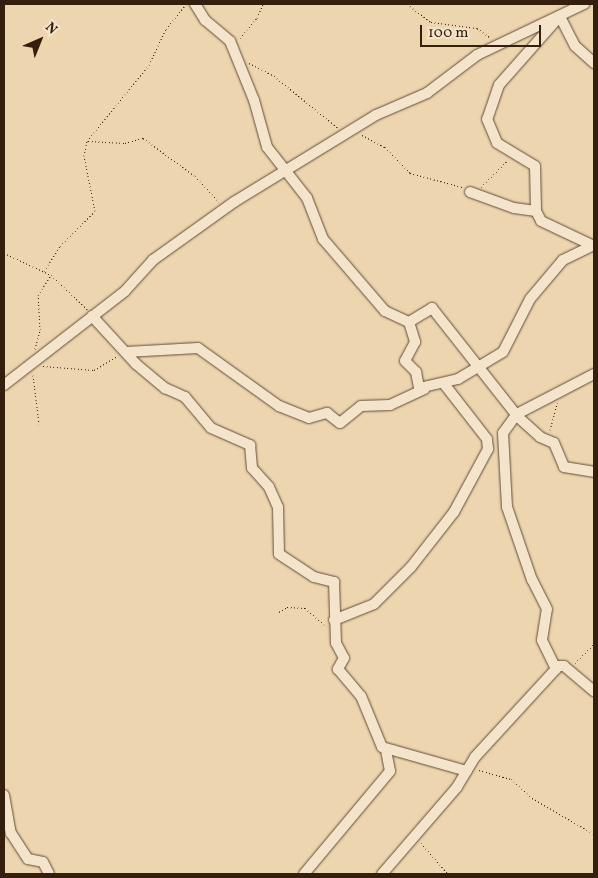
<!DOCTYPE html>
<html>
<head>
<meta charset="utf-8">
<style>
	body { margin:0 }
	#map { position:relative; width:598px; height:878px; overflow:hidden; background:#edd5af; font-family:Vollkorn,serif }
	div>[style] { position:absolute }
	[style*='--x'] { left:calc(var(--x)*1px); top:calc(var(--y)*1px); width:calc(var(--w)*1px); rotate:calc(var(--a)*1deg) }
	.path>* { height:1px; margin-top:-0.5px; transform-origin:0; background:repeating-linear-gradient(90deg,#341e0d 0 1px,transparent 0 3.5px) }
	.roads { filter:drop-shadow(0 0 1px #624c36) drop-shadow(0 0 1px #624c36) }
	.minor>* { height:10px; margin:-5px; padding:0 5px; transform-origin:5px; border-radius:5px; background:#f3e4cb }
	span { translate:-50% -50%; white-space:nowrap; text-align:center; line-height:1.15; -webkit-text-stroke:5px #f3e4cb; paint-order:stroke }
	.frame { position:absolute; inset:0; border:5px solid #341e0d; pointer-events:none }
	.north { position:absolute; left:15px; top:15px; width:50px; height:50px; -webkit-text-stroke:4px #f3e4cb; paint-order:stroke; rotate:44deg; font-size:14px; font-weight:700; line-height:20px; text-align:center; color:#341e0d }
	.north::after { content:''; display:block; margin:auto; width:18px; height:22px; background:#341e0d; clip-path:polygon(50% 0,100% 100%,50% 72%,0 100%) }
	.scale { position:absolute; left:420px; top:25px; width:121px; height:22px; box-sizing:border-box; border:2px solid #341e0d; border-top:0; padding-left:6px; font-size:15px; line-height:18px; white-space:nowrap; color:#341e0d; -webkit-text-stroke:4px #f3e4cb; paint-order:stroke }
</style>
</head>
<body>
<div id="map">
	<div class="path">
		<div style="--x:407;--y:4;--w:30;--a:37"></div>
		<div style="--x:431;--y:22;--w:46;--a:7.4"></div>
		<div style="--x:477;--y:28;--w:17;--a:36"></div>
		<div style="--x:240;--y:38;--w:26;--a:-50"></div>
		<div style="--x:257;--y:18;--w:15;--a:-67"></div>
		<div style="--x:249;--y:63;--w:28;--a:27"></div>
		<div style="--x:274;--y:76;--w:82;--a:39.1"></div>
		<div style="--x:362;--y:135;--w:26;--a:28"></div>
		<div style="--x:385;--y:147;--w:36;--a:46"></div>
		<div style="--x:410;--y:173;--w:54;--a:15.1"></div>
		<div style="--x:88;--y:141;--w:37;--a:3"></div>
		<div style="--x:125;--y:143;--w:19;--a:-16"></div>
		<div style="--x:143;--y:138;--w:64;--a:36.2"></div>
		<div style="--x:195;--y:176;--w:35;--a:47"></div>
		<div style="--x:481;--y:187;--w:38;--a:-45"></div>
		<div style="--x:4;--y:253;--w:52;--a:25.1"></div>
		<div style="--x:51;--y:275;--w:50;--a:43.4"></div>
		<div style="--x:44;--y:271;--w:30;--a:-57"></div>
		<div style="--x:60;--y:246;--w:49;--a:-45"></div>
		<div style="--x:95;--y:211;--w:56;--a:-101.3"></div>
		<div style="--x:84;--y:156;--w:15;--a:-79"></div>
		<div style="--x:87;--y:141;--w:98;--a:-50.8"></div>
		<div style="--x:149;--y:65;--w:40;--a:-65"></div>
		<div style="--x:166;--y:29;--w:32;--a:-51"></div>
		<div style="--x:35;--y:349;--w:20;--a:-75"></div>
		<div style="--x:40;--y:330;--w:35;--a:-93"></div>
		<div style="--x:38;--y:295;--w:24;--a:-57"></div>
		<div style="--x:43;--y:366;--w:51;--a:4.5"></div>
		<div style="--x:94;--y:370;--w:27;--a:-31"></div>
		<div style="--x:33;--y:375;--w:49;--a:83"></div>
		<div style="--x:550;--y:430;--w:28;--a:-75"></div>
		<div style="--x:279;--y:612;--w:9;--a:-32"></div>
		<div style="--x:287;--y:607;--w:18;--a:3"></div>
		<div style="--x:305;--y:608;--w:28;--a:41"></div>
		<div style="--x:575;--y:663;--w:27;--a:-45"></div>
		<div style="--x:479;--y:770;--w:33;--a:16"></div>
		<div style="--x:511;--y:779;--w:28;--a:42"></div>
		<div style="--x:532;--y:798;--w:72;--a:30.1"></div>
		<div style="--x:421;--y:843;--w:41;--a:48.9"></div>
	</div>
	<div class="roads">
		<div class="minor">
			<div style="--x:195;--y:4;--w:19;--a:58"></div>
			<div style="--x:205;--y:20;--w:33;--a:40"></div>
			<div style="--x:230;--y:41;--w:64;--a:67.9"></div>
			<div style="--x:254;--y:100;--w:49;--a:74.5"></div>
			<div style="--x:267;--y:147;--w:65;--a:51.9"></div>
			<div style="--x:307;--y:198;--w:44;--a:68.7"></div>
			<div style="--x:323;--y:239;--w:95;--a:49.3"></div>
			<div style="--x:385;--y:311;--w:26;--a:25"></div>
			<div style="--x:409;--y:322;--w:21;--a:73"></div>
			<div style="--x:415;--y:342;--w:21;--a:118"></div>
			<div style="--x:405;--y:361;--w:16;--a:45"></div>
			<div style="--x:416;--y:372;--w:16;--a:79"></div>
			<div style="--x:419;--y:388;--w:40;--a:-13"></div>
			<div style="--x:458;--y:379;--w:52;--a:-31"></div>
			<div style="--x:503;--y:352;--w:59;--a:-63"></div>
			<div style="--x:530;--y:299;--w:51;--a:-49.8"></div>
			<div style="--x:563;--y:260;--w:32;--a:-26"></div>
			<div style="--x:594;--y:63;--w:25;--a:-138"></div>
			<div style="--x:575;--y:46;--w:34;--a:-117"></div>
			<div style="--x:560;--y:16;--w:92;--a:131.5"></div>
			<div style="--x:499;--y:85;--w:36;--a:109"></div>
			<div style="--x:487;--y:119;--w:26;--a:67"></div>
			<div style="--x:497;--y:143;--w:44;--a:31.2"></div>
			<div style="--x:535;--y:166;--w:45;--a:88.7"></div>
			<div style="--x:536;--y:211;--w:11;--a:63"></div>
			<div style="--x:541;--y:221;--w:59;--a:25.3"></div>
			<div style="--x:470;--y:192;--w:47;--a:20"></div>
			<div style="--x:514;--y:208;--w:22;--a:8"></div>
			<div style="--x:92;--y:316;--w:65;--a:47.5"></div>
			<div style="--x:136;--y:364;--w:38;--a:40"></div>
			<div style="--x:165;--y:388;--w:22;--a:24"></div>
			<div style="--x:185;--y:397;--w:40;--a:50"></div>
			<div style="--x:211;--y:428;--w:43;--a:23.6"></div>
			<div style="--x:250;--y:445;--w:23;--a:85"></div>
			<div style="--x:252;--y:468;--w:25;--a:48"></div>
			<div style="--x:269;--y:487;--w:22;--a:66"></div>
			<div style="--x:278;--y:507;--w:47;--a:88.8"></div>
			<div style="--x:279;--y:554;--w:42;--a:33.3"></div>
			<div style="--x:314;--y:577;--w:21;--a:14"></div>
			<div style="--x:334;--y:582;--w:61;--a:88.1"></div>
			<div style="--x:336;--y:643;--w:17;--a:62"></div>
			<div style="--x:344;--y:658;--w:13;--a:119"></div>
			<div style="--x:338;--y:669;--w:35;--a:50"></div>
			<div style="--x:361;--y:696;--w:55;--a:67.6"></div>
			<div style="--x:382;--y:747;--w:88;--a:15.8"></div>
			<div style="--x:409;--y:322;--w:27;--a:-31"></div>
			<div style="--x:432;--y:308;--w:139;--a:51.7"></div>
			<div style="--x:518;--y:417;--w:30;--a:42"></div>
			<div style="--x:540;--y:437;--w:15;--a:23"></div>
			<div style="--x:554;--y:443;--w:26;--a:67"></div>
			<div style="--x:564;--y:467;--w:30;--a:9"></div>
			<div style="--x:126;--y:352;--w:72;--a:-3.2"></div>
			<div style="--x:198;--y:348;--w:100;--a:35.6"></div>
			<div style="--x:279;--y:406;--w:32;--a:22"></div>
			<div style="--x:309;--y:418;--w:19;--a:-16"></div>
			<div style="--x:327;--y:413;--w:16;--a:38"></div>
			<div style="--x:340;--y:423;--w:27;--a:-39"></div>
			<div style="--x:361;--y:406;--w:29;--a:-2"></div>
			<div style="--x:390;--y:405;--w:38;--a:-25"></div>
			<div style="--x:4;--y:385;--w:153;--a:-37.8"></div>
			<div style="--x:125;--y:291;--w:42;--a:-47.9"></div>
			<div style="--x:153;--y:260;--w:100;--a:-35.6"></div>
			<div style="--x:234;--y:202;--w:167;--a:-31.5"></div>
			<div style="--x:376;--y:115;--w:56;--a:-23.3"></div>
			<div style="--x:427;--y:93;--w:63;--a:-37.2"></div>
			<div style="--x:477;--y:55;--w:119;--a:-25.5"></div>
			<div style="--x:334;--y:620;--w:43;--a:-21.8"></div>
			<div style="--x:374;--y:604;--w:52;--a:-45"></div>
			<div style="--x:411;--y:567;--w:70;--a:-52"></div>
			<div style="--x:454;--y:512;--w:72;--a:-61.6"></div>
			<div style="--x:488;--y:449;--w:10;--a:-96"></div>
			<div style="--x:487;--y:439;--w:68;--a:-127.9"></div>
			<div style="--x:557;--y:666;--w:7;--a:0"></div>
			<div style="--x:564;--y:666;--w:39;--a:40"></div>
			<div style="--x:4;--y:795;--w:39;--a:80"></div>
			<div style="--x:11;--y:833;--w:31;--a:57"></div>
			<div style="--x:28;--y:859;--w:15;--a:11"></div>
			<div style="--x:43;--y:862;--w:13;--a:63"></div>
			<div style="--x:304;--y:874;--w:134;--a:-50.1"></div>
			<div style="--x:390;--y:771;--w:21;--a:-101"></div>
			<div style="--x:382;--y:874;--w:115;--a:-49.2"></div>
			<div style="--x:457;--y:787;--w:35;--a:-59"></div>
			<div style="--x:475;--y:757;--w:120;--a:-47.4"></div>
			<div style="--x:556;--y:669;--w:32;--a:-116"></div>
			<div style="--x:542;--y:640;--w:31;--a:-81"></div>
			<div style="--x:547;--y:609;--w:33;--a:-117"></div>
			<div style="--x:532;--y:580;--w:77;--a:-108.9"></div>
			<div style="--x:507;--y:507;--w:74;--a:-93.1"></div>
			<div style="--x:503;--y:433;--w:24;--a:-54"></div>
			<div style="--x:517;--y:414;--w:87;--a:-27.5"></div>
		</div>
	</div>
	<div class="frame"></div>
	<div class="north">N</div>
	<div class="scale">100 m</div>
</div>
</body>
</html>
